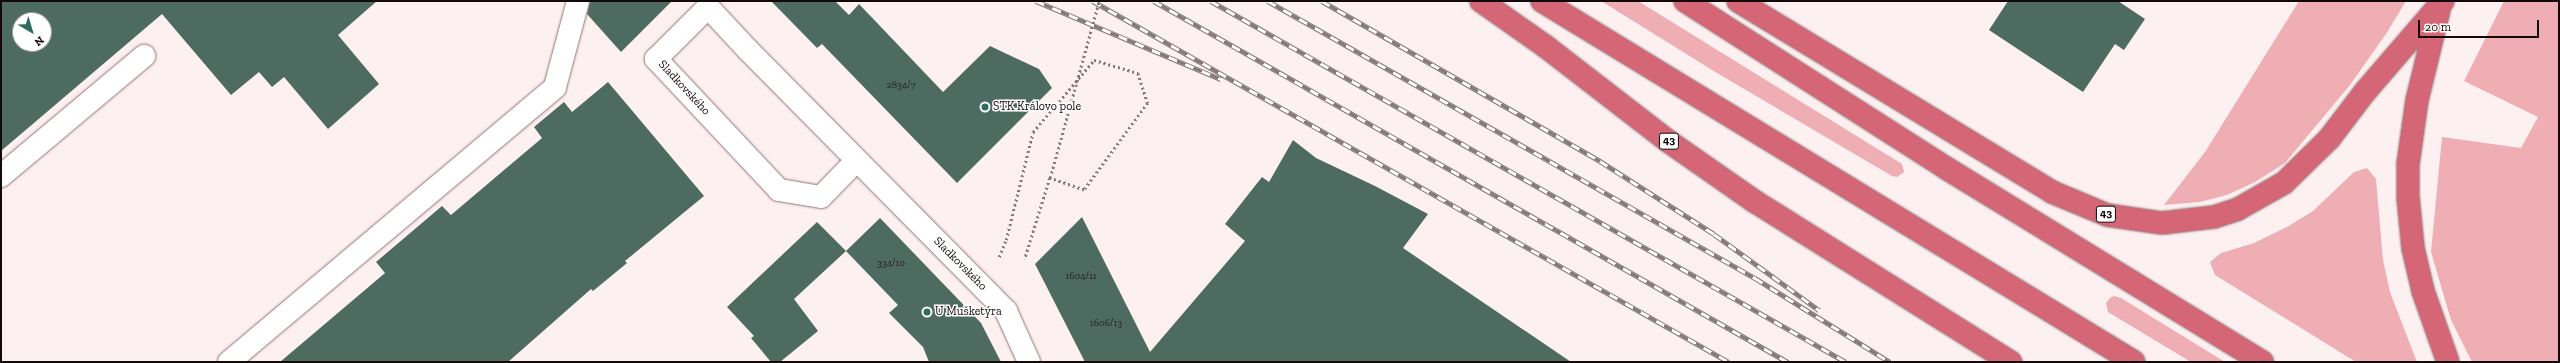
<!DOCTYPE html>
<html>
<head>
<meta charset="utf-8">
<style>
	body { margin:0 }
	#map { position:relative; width:2560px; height:363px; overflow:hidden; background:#fdf0f1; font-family:"Zilla Slab",serif }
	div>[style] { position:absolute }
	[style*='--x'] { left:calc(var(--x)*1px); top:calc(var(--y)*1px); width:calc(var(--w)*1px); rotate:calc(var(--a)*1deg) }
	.green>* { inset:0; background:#eeaeb4 }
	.building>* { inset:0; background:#4e6b62 }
	.path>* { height:2.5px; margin-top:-1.25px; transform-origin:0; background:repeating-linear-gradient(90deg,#84797a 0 2px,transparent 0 5px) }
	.roads { filter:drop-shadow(0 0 1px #917477) drop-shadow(0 0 1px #917477) }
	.minor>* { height:22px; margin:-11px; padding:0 11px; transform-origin:11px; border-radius:11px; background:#fff }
	.highway>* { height:22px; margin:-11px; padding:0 11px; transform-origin:11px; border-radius:11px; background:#d56676 }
	.rail>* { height:4.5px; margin-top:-2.25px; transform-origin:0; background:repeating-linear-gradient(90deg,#fff 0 9px,#837778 0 18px); box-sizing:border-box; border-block:1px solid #837778 }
	.path-bridge>* { height:2.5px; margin-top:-1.25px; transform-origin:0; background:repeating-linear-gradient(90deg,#84797a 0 2px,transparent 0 5px) }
	.dots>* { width:11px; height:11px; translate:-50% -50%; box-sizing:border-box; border:2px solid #fff; border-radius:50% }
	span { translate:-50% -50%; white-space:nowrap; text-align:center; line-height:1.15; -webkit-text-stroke:3px #fff; paint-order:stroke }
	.number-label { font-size:10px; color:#222220 }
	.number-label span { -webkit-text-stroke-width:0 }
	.shield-label span { padding:1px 3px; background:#fff; border:1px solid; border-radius:3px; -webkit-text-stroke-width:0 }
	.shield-label { font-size:11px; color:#13090a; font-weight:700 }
	.street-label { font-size:12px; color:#13090a }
	.poi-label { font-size:12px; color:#13090a }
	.left { translate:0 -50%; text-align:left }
	.frame { position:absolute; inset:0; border:2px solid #13090a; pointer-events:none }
	.north { position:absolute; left:12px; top:12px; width:40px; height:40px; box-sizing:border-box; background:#fff; border:1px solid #a19d9d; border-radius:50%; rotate:142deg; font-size:11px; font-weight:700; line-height:16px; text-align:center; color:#13090a }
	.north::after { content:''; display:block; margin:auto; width:14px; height:18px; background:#2c6d5d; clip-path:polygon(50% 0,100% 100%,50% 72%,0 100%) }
	.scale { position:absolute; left:2418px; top:20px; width:121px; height:18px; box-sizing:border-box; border:2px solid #13090a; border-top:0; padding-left:5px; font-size:12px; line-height:14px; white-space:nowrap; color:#13090a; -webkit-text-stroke:3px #fff; paint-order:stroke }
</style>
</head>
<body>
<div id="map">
	<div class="green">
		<div style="clip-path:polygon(1601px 1px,1638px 1px,1902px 164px,1904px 172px,1897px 177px,1892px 176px,1717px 73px)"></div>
		<div style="clip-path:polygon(2299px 1px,2406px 1px,2386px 34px,2350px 85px,2285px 163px,2255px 182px,2227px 195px,2200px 202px,2164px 205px,2205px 152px)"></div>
		<div style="clip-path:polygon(2504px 1px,2559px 1px,2559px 362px,2472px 362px,2451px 320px,2431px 252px,2442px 137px,2521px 148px,2538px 117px,2464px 81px)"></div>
		<div style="clip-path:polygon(2367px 168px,2376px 179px,2383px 260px,2390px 292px,2417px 362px,2356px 362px,2215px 275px,2210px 262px,2221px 253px,2254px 243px,2287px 227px,2313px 211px,2354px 172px)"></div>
		<div style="clip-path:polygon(2115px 296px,2121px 298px,2225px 362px,2191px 362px,2108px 312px,2106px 303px,2111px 297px)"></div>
	</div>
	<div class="building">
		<div style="clip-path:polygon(evenodd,1px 1px,377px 1px,338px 35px,379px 84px,328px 129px,284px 77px,272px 87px,259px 72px,231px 95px,162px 14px,1px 151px,1px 1px,20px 20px,44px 20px,44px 44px,20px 44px,20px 20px)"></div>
		<div style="clip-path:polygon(590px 1px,672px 1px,621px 52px,587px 14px)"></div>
		<div style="clip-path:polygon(771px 1px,835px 1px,849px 15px,859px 4px,943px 92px,990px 46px,1039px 69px,1052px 88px,957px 183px,822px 44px,817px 48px)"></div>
		<div style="clip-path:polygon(2008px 1px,2118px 1px,2145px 19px,2124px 50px,2115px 44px,2083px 92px,1989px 30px)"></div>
		<div style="clip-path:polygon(608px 82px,704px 196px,625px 261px,627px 263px,593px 291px,591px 289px,508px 362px,280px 362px,385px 273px,376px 262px,442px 206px,451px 215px,542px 138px,534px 127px,564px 102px,572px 112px)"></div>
		<div style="clip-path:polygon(1293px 140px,1316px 158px,1375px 186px,1428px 214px,1403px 248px,1571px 362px,1085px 362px,1035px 264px,1082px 217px,1150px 352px,1245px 241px,1225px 224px,1262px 177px,1269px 182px)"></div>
		<div style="clip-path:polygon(880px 218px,981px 323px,1001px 362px,929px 362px,923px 347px,889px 313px,898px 305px,846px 251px)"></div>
		<div style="clip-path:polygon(817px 222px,846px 251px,794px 299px,818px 331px,780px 362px,771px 362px,751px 338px,754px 336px,727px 307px)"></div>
	</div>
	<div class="path">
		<div style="--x:999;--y:257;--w:18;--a:-68"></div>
		<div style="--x:1006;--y:240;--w:111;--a:-76"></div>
		<div style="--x:1033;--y:132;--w:94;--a:-49.7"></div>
		<div style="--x:1094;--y:60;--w:46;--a:16.5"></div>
		<div style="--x:1138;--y:73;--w:32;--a:72"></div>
		<div style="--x:1148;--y:103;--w:108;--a:126.3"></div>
		<div style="--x:1084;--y:190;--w:36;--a:-161"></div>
		<div style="--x:1050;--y:178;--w:85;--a:107.2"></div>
	</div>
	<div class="roads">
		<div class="minor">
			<div style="--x:856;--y:161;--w:50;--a:134.2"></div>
			<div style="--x:821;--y:197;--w:43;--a:-170.5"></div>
			<div style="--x:779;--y:190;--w:180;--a:-133.2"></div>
			<div style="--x:656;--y:59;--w:74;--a:-45"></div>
			<div style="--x:708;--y:7;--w:60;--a:47"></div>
			<div style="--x:749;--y:51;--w:366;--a:45.3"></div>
			<div style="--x:1006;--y:311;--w:56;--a:65.7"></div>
			<div style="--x:1;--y:176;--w:187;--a:-40"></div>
			<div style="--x:229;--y:362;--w:426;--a:-40.1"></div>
			<div style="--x:555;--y:87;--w:89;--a:-75"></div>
		</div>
		<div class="highway">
			<div style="--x:1481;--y:1;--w:78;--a:35.1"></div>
			<div style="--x:1545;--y:46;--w:155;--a:37.7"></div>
			<div style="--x:1668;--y:141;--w:105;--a:34.9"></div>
			<div style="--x:1754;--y:201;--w:303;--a:32.1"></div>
			<div style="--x:1542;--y:1;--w:693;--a:31.37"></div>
			<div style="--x:1685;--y:1;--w:310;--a:32.6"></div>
			<div style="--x:1946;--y:168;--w:371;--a:31.5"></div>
			<div style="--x:1738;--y:1;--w:368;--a:31.3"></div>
			<div style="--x:2052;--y:192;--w:60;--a:22.7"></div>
			<div style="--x:2107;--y:215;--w:56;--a:8.3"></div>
			<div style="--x:2162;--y:223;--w:52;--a:-6.6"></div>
			<div style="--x:2214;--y:217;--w:25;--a:-18"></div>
			<div style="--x:2238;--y:209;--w:53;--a:-29.5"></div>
			<div style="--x:2284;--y:183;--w:63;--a:-44.4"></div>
			<div style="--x:2329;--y:139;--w:58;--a:-52.7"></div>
			<div style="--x:2364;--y:93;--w:121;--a:-49.3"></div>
			<div style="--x:2439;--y:10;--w:93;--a:103.7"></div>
			<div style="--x:2417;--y:100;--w:65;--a:98"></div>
			<div style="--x:2408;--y:164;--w:33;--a:90"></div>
			<div style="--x:2408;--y:197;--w:51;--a:84.4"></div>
			<div style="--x:2413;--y:248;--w:44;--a:76.9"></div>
			<div style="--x:2423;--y:291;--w:75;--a:70.6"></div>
		</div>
	</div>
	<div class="rail">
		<div style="--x:1036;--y:1;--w:201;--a:22.9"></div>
		<div style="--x:1093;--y:1;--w:731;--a:29.58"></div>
		<div style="--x:1154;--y:1;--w:730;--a:29.66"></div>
		<div style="--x:1211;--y:1;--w:730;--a:29.62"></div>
		<div style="--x:1268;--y:1;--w:560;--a:29.63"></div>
		<div style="--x:1755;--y:278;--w:159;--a:31.9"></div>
		<div style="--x:1322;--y:1;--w:321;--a:29.9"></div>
		<div style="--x:1600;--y:161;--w:135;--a:32.6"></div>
		<div style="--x:1714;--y:234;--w:130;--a:35.9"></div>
	</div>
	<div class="path-bridge">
		<div style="--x:1050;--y:178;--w:184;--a:-74.5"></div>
	</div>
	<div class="dots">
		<div style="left:985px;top:107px;background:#2c6d5d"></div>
		<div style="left:927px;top:312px;background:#2c6d5d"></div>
	</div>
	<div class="number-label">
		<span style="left:901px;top:86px">2834/7</span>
		<span style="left:891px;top:264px">334/10</span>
		<span style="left:1081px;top:277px">1604/11</span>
		<span style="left:1106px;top:324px">1606/13</span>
	</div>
	<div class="shield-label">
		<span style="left:1669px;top:141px">43</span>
		<span style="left:2106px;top:214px">43</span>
	</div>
	<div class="street-label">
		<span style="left:684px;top:88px;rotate:47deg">Sladkovského</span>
		<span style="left:960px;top:264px;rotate:45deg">Sladkovského</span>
	</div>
	<div class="poi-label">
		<span class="left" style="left:993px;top:107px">STK Královo pole</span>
		<span class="left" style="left:935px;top:312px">U Mušketýra</span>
	</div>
	<div class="frame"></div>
	<div class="north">N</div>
	<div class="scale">20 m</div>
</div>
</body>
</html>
